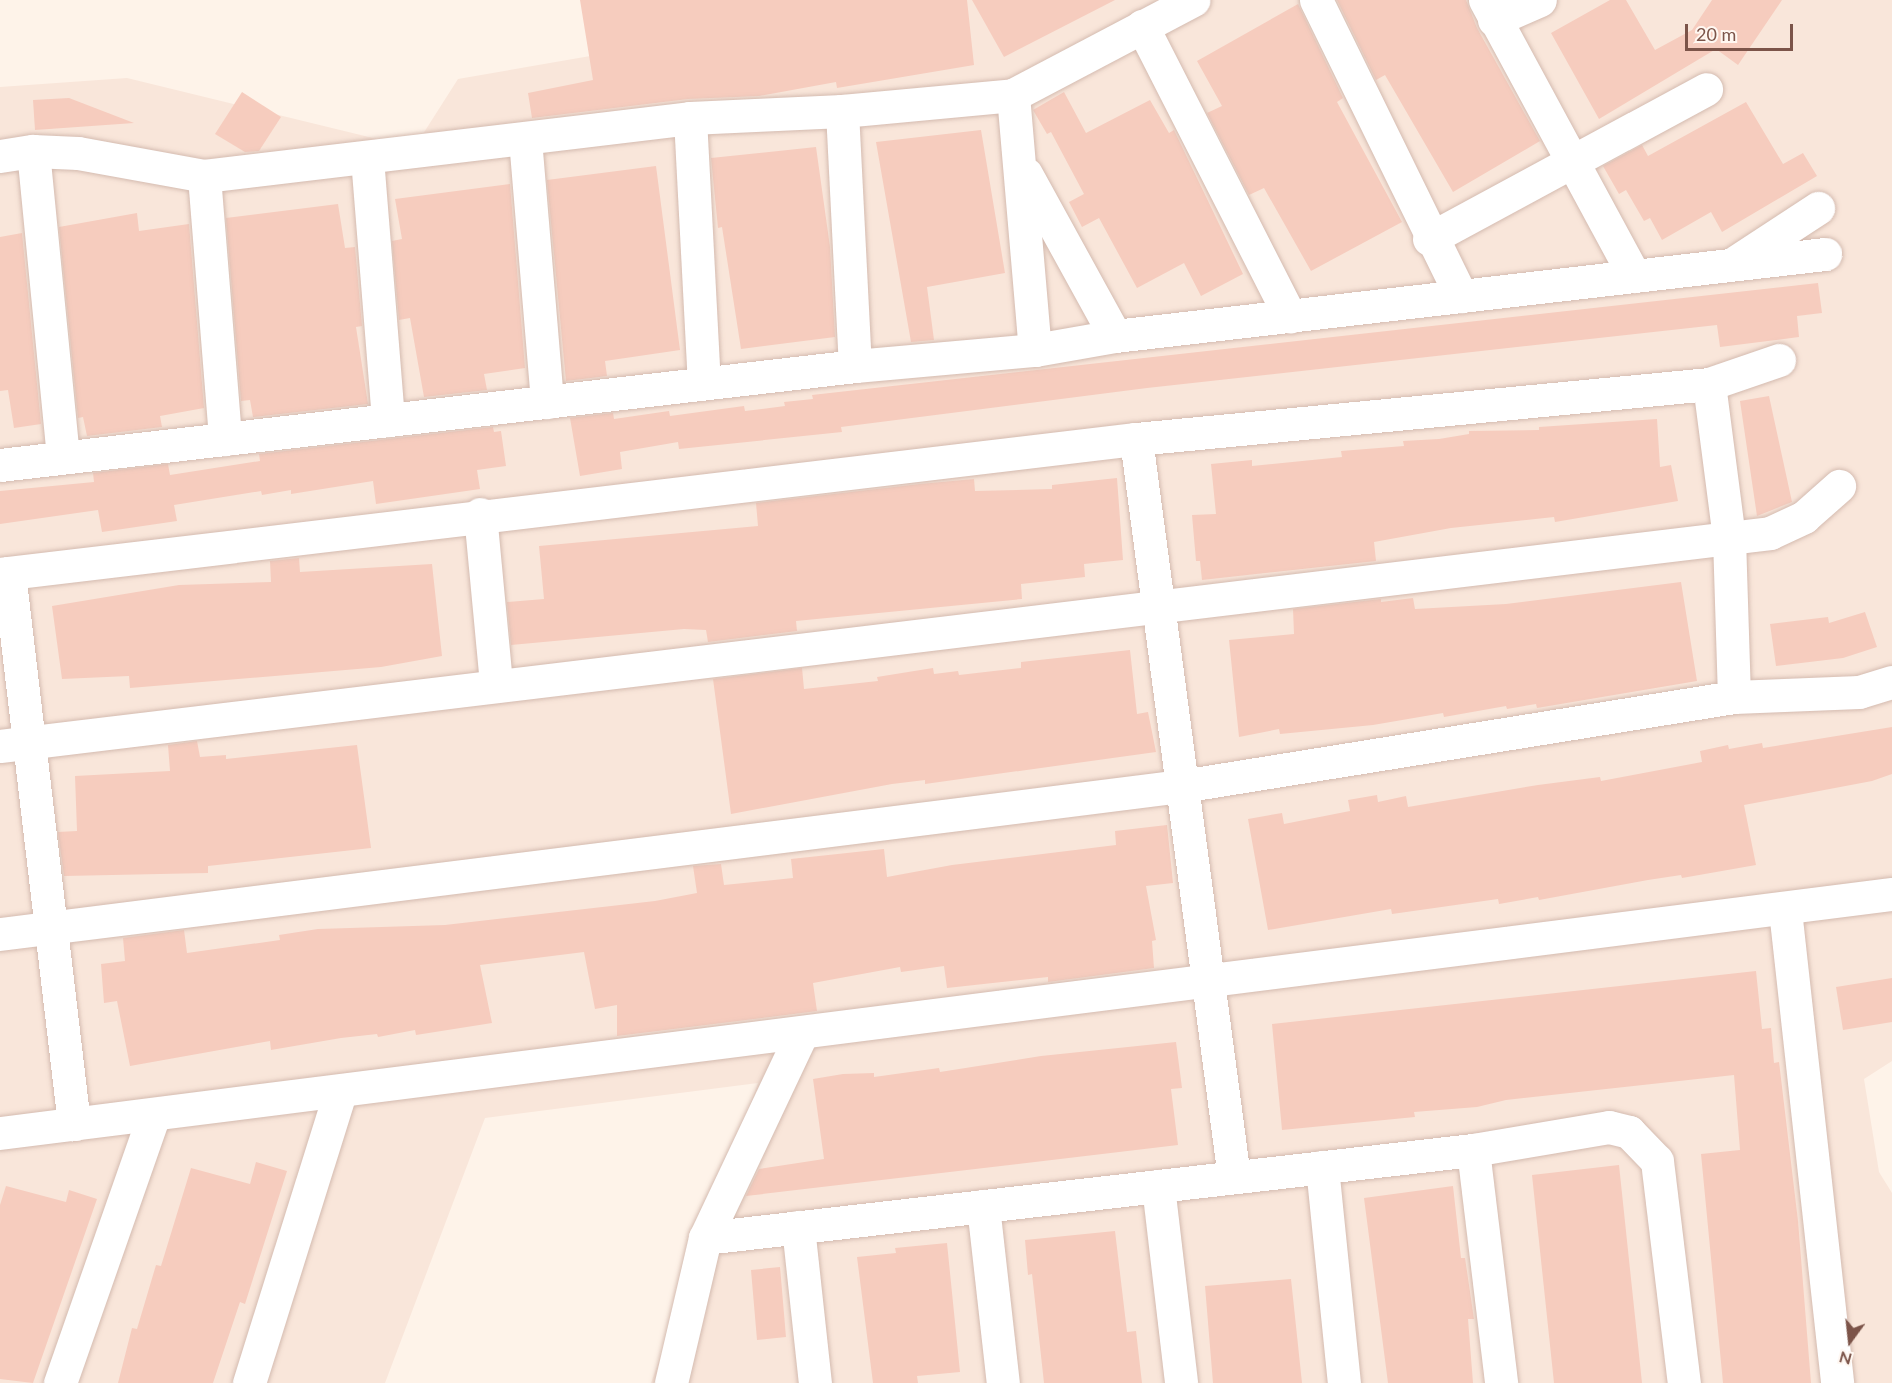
<!DOCTYPE html>
<html>
<head>
<meta charset="utf-8">
<style>
	body { margin:0 }
	#map { position:relative; width:1892px; height:1383px; overflow:hidden; background:#fef3e9; font-family:Lato,sans-serif }
	div>[style] { position:absolute }
	[style*='--x'] { left:calc(var(--x)*1px); top:calc(var(--y)*1px); width:calc(var(--w)*1px); rotate:calc(var(--a)*1deg) }
	.residential>* { inset:0; background:#f9e6da }
	.building>* { inset:0; background:#f6ccbe }
	.roads { filter:drop-shadow(0 0 2px #d4bbb0) drop-shadow(0 0 2px #d4bbb0) }
	.minor>* { height:33px; margin:-16.5px; padding:0 16.5px; transform-origin:16.5px; border-radius:16.5px; background:#fff }
	span { translate:-50% -50%; white-space:nowrap; text-align:center; line-height:1.15; -webkit-text-stroke:6px #fff7f1; paint-order:stroke }
	.north { position:absolute; left:1820px; top:1311px; width:60px; height:60px; -webkit-text-stroke:4px #fff7f1; paint-order:stroke; rotate:195deg; font-size:16px; font-weight:700; line-height:24px; text-align:center; color:#7c5449 }
	.north::after { content:''; display:block; margin:auto; width:21px; height:27px; background:#7c5449; clip-path:polygon(50% 0,100% 100%,50% 72%,0 100%) }
	.scale { position:absolute; left:1685px; top:24px; width:108px; height:27px; box-sizing:border-box; border:3px solid #7c5449; border-top:0; padding-left:8px; font-size:18px; line-height:21px; white-space:nowrap; color:#7c5449; -webkit-text-stroke:4px #fff7f1; paint-order:stroke }
</style>
</head>
<body>
<div id="map">
	<div class="residential">
		<div style="clip-path:polygon(589px 0,1892px 0,1892px 1061px,1864px 1079px,1879px 1172px,1892px 1193px,1892px 1383px,651px 1383px,758px 1083px,485px 1118px,385px 1383px,0 1383px,0 87px,127px 78px,414px 148px,458px 79px,596px 55px)"></div>
	</div>
	<div class="building">
		<div style="clip-path:polygon(580px 0,967px 0,974px 65px,837px 88px,836px 82px,759px 96px,688px 99px,532px 118px,528px 93px,593px 80px)"></div>
		<div style="clip-path:polygon(972px 0,1115px 0,1004px 57px)"></div>
		<div style="clip-path:polygon(1337px 0,1466px 0,1477px 28px,1540px 141px,1453px 192px,1385px 75px,1376px 80px)"></div>
		<div style="clip-path:polygon(1610px 0,1626px 0,1655px 50px,1692px 30px,1712px 0,1782px 0,1738px 65px,1716px 49px,1599px 119px,1551px 33px)"></div>
		<div style="clip-path:polygon(1298px 4px,1343px 98px,1337px 102px,1402px 222px,1311px 271px,1264px 188px,1249px 195px,1207px 113px,1222px 106px,1197px 61px)"></div>
		<div style="clip-path:polygon(242px 92px,281px 117px,259px 151px,245px 152px,215px 134px)"></div>
		<div style="clip-path:polygon(1064px 92px,1086px 133px,1150px 100px,1169px 133px,1174px 130px,1243px 274px,1201px 296px,1184px 263px,1137px 288px,1099px 218px,1082px 227px,1069px 202px,1084px 194px,1051px 132px,1047px 134px,1033px 110px)"></div>
		<div style="clip-path:polygon(69px 98px,134px 123px,35px 130px,33px 100px)"></div>
		<div style="clip-path:polygon(1746px 102px,1783px 164px,1803px 153px,1817px 176px,1722px 232px,1711px 212px,1662px 240px,1650px 218px,1644px 221px,1626px 190px,1619px 194px,1603px 166px,1642px 145px,1648px 156px)"></div>
		<div style="clip-path:polygon(981px 130px,1005px 273px,927px 287px,934px 340px,911px 342px,876px 142px)"></div>
		<div style="clip-path:polygon(816px 147px,830px 247px,835px 337px,741px 349px,722px 227px,718px 228px,711px 158px)"></div>
		<div style="clip-path:polygon(656px 166px,680px 350px,605px 361px,607px 376px,566px 381px,547px 180px)"></div>
		<div style="clip-path:polygon(510px 184px,525px 368px,484px 374px,487px 390px,424px 397px,410px 318px,399px 320px,392px 241px,402px 239px,395px 199px)"></div>
		<div style="clip-path:polygon(338px 204px,345px 248px,355px 247px,362px 326px,356px 327px,368px 404px,253px 417px,250px 400px,241px 401px,226px 218px)"></div>
		<div style="clip-path:polygon(137px 213px,139px 231px,189px 224px,204px 408px,160px 416px,162px 427px,87px 436px,83px 417px,78px 418px,59px 227px)"></div>
		<div style="clip-path:polygon(22px 233px,41px 424px,14px 428px,8px 390px,0 391px,0 237px)"></div>
		<div style="clip-path:polygon(1818px 283px,1822px 313px,1797px 316px,1799px 337px,1720px 347px,1717px 325px,1147px 388px,841px 427px,842px 432px,679px 449px,678px 442px,620px 452px,622px 469px,580px 476px,570px 418px,613px 413px,614px 419px,669px 411px,670px 416px,744px 406px,745px 411px,785px 406px,784px 402px,813px 399px,812px 395px)"></div>
		<div style="clip-path:polygon(1769px 396px,1792px 502px,1757px 516px,1740px 401px)"></div>
		<div style="clip-path:polygon(1657px 419px,1660px 467px,1671px 465px,1678px 501px,1555px 522px,1554px 517px,1451px 528px,1374px 542px,1376px 561px,1202px 580px,1200px 561px,1196px 561px,1192px 515px,1216px 514px,1211px 464px,1252px 460px,1252px 466px,1342px 457px,1341px 451px,1404px 446px,1403px 441px,1439px 439px,1469px 434px,1469px 431px,1539px 430px,1539px 427px)"></div>
		<div style="clip-path:polygon(493px 427px,494px 432px,501px 431px,506px 466px,477px 470px,480px 489px,376px 504px,373px 481px,291px 494px,291px 490px,262px 495px,261px 491px,174px 505px,177px 521px,102px 532px,98px 510px,0 524px,0 491px,94px 482px,93px 473px,168px 464px,170px 475px,260px 461px,259px 454px)"></div>
		<div style="clip-path:polygon(1117px 478px,1123px 560px,1084px 564px,1085px 577px,1021px 584px,1022px 599px,796px 621px,797px 631px,708px 642px,706px 630px,684px 629px,511px 645px,507px 602px,544px 599px,539px 546px,758px 526px,756px 503px,920px 484px,974px 479px,975px 491px,1052px 489px,1052px 485px)"></div>
		<div style="clip-path:polygon(299px 558px,300px 572px,432px 564px,442px 656px,381px 667px,130px 688px,129px 676px,62px 679px,52px 606px,179px 585px,271px 582px,270px 561px)"></div>
		<div style="clip-path:polygon(1681px 582px,1697px 681px,1537px 708px,1536px 704px,1507px 709px,1506px 706px,1444px 717px,1443px 713px,1373px 725px,1280px 734px,1279px 729px,1239px 737px,1229px 640px,1294px 634px,1293px 609px,1381px 599px,1381px 602px,1413px 598px,1415px 609px,1506px 604px)"></div>
		<div style="clip-path:polygon(1865px 612px,1877px 647px,1843px 658px,1776px 666px,1770px 624px,1828px 617px,1829px 623px)"></div>
		<div style="clip-path:polygon(1130px 650px,1137px 714px,1148px 712px,1156px 752px,925px 784px,925px 780px,892px 784px,731px 814px,713px 679px,802px 668px,804px 689px,878px 681px,877px 677px,933px 668px,934px 674px,958px 671px,959px 675px,1021px 668px,1021px 662px)"></div>
		<div style="clip-path:polygon(1892px 727px,1892px 774px,1872px 781px,1744px 805px,1756px 865px,1682px 878px,1681px 875px,1648px 880px,1539px 900px,1538px 897px,1499px 904px,1498px 899px,1392px 914px,1391px 909px,1268px 930px,1248px 819px,1282px 813px,1284px 824px,1350px 811px,1348px 800px,1377px 795px,1378px 802px,1406px 796px,1408px 807px,1538px 785px,1600px 777px,1601px 781px,1702px 762px,1700px 751px,1728px 745px,1729px 749px,1762px 743px,1763px 748px)"></div>
		<div style="clip-path:polygon(197px 741px,200px 757px,226px 755px,226px 759px,357px 745px,371px 848px,208px 866px,208px 873px,64px 876px,58px 832px,77px 831px,75px 776px,170px 771px,168px 745px)"></div>
		<div style="clip-path:polygon(1167px 825px,1173px 883px,1146px 886px,1156px 940px,1152px 941px,1154px 968px,1048px 982px,1048px 977px,947px 988px,944px 966px,901px 972px,900px 967px,813px 983px,817px 1011px,617px 1036px,617px 1005px,595px 1009px,584px 952px,480px 965px,492px 1023px,416px 1035px,415px 1030px,378px 1037px,377px 1034px,341px 1038px,271px 1050px,270px 1041px,130px 1066px,117px 1001px,104px 1003px,101px 964px,125px 961px,123px 938px,184px 930px,187px 953px,280px 940px,279px 935px,318px 929px,445px 925px,655px 901px,697px 893px,693px 866px,721px 864px,724px 885px,793px 878px,791px 859px,884px 849px,887px 877px,952px 865px,1116px 845px,1115px 831px)"></div>
		<div style="clip-path:polygon(1756px 971px,1762px 1029px,1771px 1028px,1774px 1063px,1779px 1062px,1798px 1221px,1811px 1383px,1723px 1383px,1701px 1154px,1740px 1150px,1734px 1075px,1506px 1100px,1477px 1107px,1414px 1112px,1415px 1117px,1282px 1130px,1272px 1024px)"></div>
		<div style="clip-path:polygon(1892px 978px,1892px 1022px,1843px 1030px,1836px 987px)"></div>
		<div style="clip-path:polygon(1176px 1042px,1182px 1088px,1171px 1089px,1178px 1145px,746px 1196px,759px 1169px,824px 1159px,813px 1079px,843px 1074px,874px 1073px,874px 1077px,939px 1068px,940px 1072px,1041px 1056px)"></div>
		<div style="clip-path:polygon(256px 1162px,287px 1171px,245px 1304px,240px 1302px,213px 1383px,118px 1383px,132px 1328px,137px 1329px,156px 1265px,161px 1266px,191px 1168px,250px 1184px)"></div>
		<div style="clip-path:polygon(1619px 1165px,1642px 1383px,1554px 1383px,1532px 1175px)"></div>
		<div style="clip-path:polygon(6px 1186px,66px 1202px,69px 1190px,97px 1199px,33px 1383px,0 1379px,0 1205px)"></div>
		<div style="clip-path:polygon(1453px 1186px,1461px 1258px,1465px 1258px,1474px 1319px,1468px 1319px,1473px 1383px,1388px 1383px,1364px 1198px)"></div>
		<div style="clip-path:polygon(1115px 1231px,1127px 1332px,1136px 1331px,1142px 1383px,1044px 1383px,1032px 1274px,1028px 1275px,1025px 1240px)"></div>
		<div style="clip-path:polygon(947px 1243px,960px 1372px,917px 1376px,918px 1383px,873px 1383px,857px 1257px,896px 1253px,895px 1248px)"></div>
		<div style="clip-path:polygon(780px 1267px,786px 1337px,757px 1340px,751px 1270px)"></div>
		<div style="clip-path:polygon(1291px 1279px,1302px 1383px,1213px 1383px,1205px 1286px)"></div>
	</div>
	<div class="roads">
		<div class="minor">
			<div style="--x:1316;--y:0;--w:330;--a:63.9"></div>
			<div style="--x:1485;--y:0;--w:314;--a:61.6"></div>
			<div style="--x:1494;--y:20;--w:50;--a:-23.5"></div>
			<div style="--x:1142;--y:26;--w:326;--a:63"></div>
			<div style="--x:1013;--y:95;--w:256;--a:85.1"></div>
			<div style="--x:842;--y:111;--w:255;--a:87.1"></div>
			<div style="--x:690;--y:118;--w:265;--a:87"></div>
			<div style="--x:525;--y:139;--w:264;--a:85.2"></div>
			<div style="--x:33;--y:151;--w:307;--a:84.4"></div>
			<div style="--x:0;--y:156;--w:33;--a:-9"></div>
			<div style="--x:33;--y:151;--w:45;--a:2.5"></div>
			<div style="--x:78;--y:153;--w:128;--a:10.3"></div>
			<div style="--x:204;--y:176;--w:489;--a:-6.8"></div>
			<div style="--x:690;--y:118;--w:152;--a:-2.6"></div>
			<div style="--x:842;--y:111;--w:172;--a:-5.3"></div>
			<div style="--x:1013;--y:95;--w:204;--a:-27.8"></div>
			<div style="--x:367;--y:158;--w:263;--a:85.4"></div>
			<div style="--x:1026;--y:174;--w:185;--a:61.2"></div>
			<div style="--x:204;--y:176;--w:264;--a:85.4"></div>
			<div style="--x:1429;--y:239;--w:315;--a:-28.4"></div>
			<div style="--x:1737;--y:261;--w:97;--a:-33.2"></div>
			<div style="--x:1709;--y:384;--w:155;--a:82.6"></div>
			<div style="--x:1729;--y:538;--w:159;--a:88.2"></div>
			<div style="--x:1136;--y:439;--w:744;--a:82.44"></div>
			<div style="--x:0;--y:465;--w:861;--a:-6.6"></div>
			<div style="--x:855;--y:366;--w:181;--a:-5.1"></div>
			<div style="--x:1035;--y:350;--w:81;--a:-9.9"></div>
			<div style="--x:1115;--y:336;--w:715;--a:-6.59"></div>
			<div style="--x:480;--y:514;--w:171;--a:84.6"></div>
			<div style="--x:9;--y:573;--w:555;--a:83.27"></div>
			<div style="--x:0;--y:574;--w:1144;--a:-6.78"></div>
			<div style="--x:1136;--y:439;--w:576;--a:-5.48"></div>
			<div style="--x:1709;--y:384;--w:74;--a:-18.9"></div>
			<div style="--x:0;--y:746;--w:1783;--a:-6.86"></div>
			<div style="--x:1770;--y:533;--w:38;--a:-25"></div>
			<div style="--x:1804;--y:517;--w:47;--a:-41.5"></div>
			<div style="--x:1785;--y:910;--w:476;--a:83.7"></div>
			<div style="--x:0;--y:934;--w:1191;--a:-7.14"></div>
			<div style="--x:1182;--y:786;--w:559;--a:-9.16"></div>
			<div style="--x:1734;--y:697;--w:125;--a:-2.3"></div>
			<div style="--x:1859;--y:692;--w:34;--a:-17"></div>
			<div style="--x:0;--y:1133;--w:1907;--a:-7.2"></div>
			<div style="--x:1473;--y:1150;--w:235;--a:83.1"></div>
			<div style="--x:1322;--y:1167;--w:217;--a:84.2"></div>
			<div style="--x:1158;--y:1186;--w:198;--a:83.3"></div>
			<div style="--x:983;--y:1206;--w:178;--a:83.6"></div>
			<div style="--x:798;--y:1227;--w:157;--a:83.8"></div>
			<div style="--x:705;--y:1238;--w:773;--a:-6.54"></div>
			<div style="--x:1473;--y:1150;--w:138;--a:-9.6"></div>
			<div style="--x:1609;--y:1127;--w:21;--a:14"></div>
			<div style="--x:1629;--y:1132;--w:40;--a:46"></div>
			<div style="--x:1657;--y:1161;--w:224;--a:83.1"></div>
			<div style="--x:60;--y:1383;--w:284;--a:-70.7"></div>
			<div style="--x:249;--y:1383;--w:305;--a:-72.6"></div>
			<div style="--x:671;--y:1383;--w:149;--a:-76.8"></div>
			<div style="--x:705;--y:1238;--w:227;--a:-64.7"></div>
		</div>
	</div>
	<div class="north">N</div>
	<div class="scale">20 m</div>
</div>
</body>
</html>
